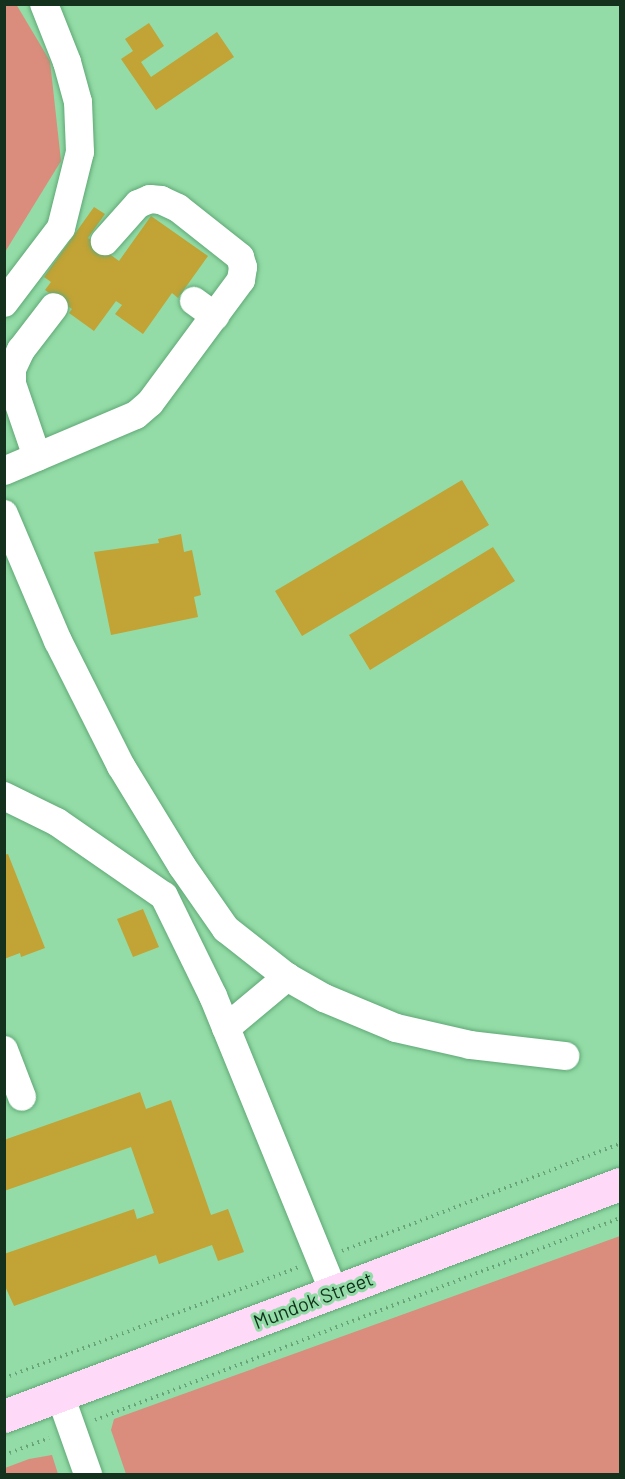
<!DOCTYPE html>
<html>
<head>
<meta charset="utf-8">
<style>
	body { margin:0 }
	#map { position:relative; width:625px; height:1479px; overflow:hidden; background:#93dca7; font-family:Barlow,sans-serif }
	div>[style] { position:absolute }
	[style*='--x'] { left:calc(var(--x)*1px); top:calc(var(--y)*1px); width:calc(var(--w)*1px); rotate:calc(var(--a)*1deg) }
	.green>* { inset:0; background:#da8d7c }
	.building>* { inset:0; background:#c2a335 }
	.path>* { height:4px; margin-top:-2px; transform-origin:0; background:repeating-linear-gradient(90deg,#69a379 0 1.5px,transparent 0 6px) }
	.roads { filter:drop-shadow(0 0 2px #60a876) drop-shadow(0 0 2px #60a876) }
	.minor>* { height:28px; margin:-14px; padding:0 14px; transform-origin:14px; border-radius:14px; background:#fff }
	.major>* { height:33px; margin:-16.5px; padding:0 16.5px; transform-origin:16.5px; border-radius:16.5px; background:#fed9f8 }
	span { translate:-50% -50%; white-space:nowrap; text-align:center; line-height:1.15; -webkit-text-stroke:6px #93dca7; paint-order:stroke }
	.street-label { font-size:20px; color:#13311d }
	.frame { position:absolute; inset:0; border:6px solid #13311d; pointer-events:none }
</style>
</head>
<body>
<div id="map">
	<div class="green">
		<div style="clip-path:polygon(16px 4px,50px 61px,61px 161px,5px 252px,4px 5px)"></div>
		<div style="clip-path:polygon(620px 1236px,620px 1474px,126px 1474px,111px 1430px,114px 1419px)"></div>
		<div style="clip-path:polygon(52px 1455px,58px 1474px,5px 1474px,5px 1468px,29px 1459px)"></div>
	</div>
	<div class="building">
		<div style="clip-path:polygon(149px 23px,164px 46px,141px 62px,151px 77px,217px 32px,234px 57px,156px 110px,121px 59px,133px 51px,125px 39px)"></div>
		<div style="clip-path:polygon(94px 207px,105px 214px,88px 238px,119px 261px,151px 216px,208px 256px,178px 298px,172px 293px,143px 334px,115px 314px,122px 305px,116px 301px,94px 331px,69px 313px,72px 309px,45px 290px,51px 282px,44px 277px)"></div>
		<div style="clip-path:polygon(462px 480px,489px 525px,302px 636px,275px 591px)"></div>
		<div style="clip-path:polygon(181px 534px,184px 552px,192px 550px,201px 595px,194px 597px,198px 617px,111px 635px,94px 552px,159px 543px,158px 539px)"></div>
		<div style="clip-path:polygon(493px 547px,515px 581px,370px 670px,349px 635px)"></div>
		<div style="clip-path:polygon(8px 854px,45px 948px,21px 957px,20px 953px,4px 959px,4px 855px)"></div>
		<div style="clip-path:polygon(143px 909px,159px 947px,133px 957px,117px 919px)"></div>
		<div style="clip-path:polygon(140px 1092px,146px 1109px,171px 1100px,211px 1215px,228px 1209px,244px 1252px,218px 1261px,212px 1245px,159px 1264px,156px 1255px,14px 1306px,4px 1284px,4px 1254px,134px 1209px,137px 1219px,154px 1213px,131px 1147px,4px 1191px,4px 1140px)"></div>
	</div>
	<div class="path">
		<div style="--x:342;--y:1251;--w:298;--a:-21.1"></div>
		<div style="--x:4;--y:1378;--w:315;--a:-20.6"></div>
		<div style="--x:95;--y:1420;--w:563;--a:-21.04"></div>
		<div style="--x:4;--y:1455;--w:48;--a:-20.7"></div>
	</div>
	<div class="roads">
		<div class="minor">
			<div style="--x:194;--y:301;--w:26;--a:36"></div>
			<div style="--x:4;--y:303;--w:94;--a:-52.8"></div>
			<div style="--x:61;--y:228;--w:78;--a:-76"></div>
			<div style="--x:80;--y:152;--w:50;--a:-92.3"></div>
			<div style="--x:78;--y:102;--w:41;--a:-105.4"></div>
			<div style="--x:67;--y:62;--w:62;--a:-111.6"></div>
			<div style="--x:37;--y:457;--w:77;--a:-108.9"></div>
			<div style="--x:12;--y:384;--w:15;--a:-90"></div>
			<div style="--x:12;--y:369;--w:21;--a:-65"></div>
			<div style="--x:21;--y:350;--w:54;--a:-52.5"></div>
			<div style="--x:4;--y:471;--w:143;--a:-23"></div>
			<div style="--x:136;--y:415;--w:18;--a:-41"></div>
			<div style="--x:150;--y:403;--w:153;--a:-53.5"></div>
			<div style="--x:241;--y:280;--w:13;--a:-81"></div>
			<div style="--x:243;--y:267;--w:10;--a:-107"></div>
			<div style="--x:240;--y:257;--w:79;--a:-141.7"></div>
			<div style="--x:178;--y:208;--w:19;--a:-155"></div>
			<div style="--x:161;--y:200;--w:11;--a:-175"></div>
			<div style="--x:150;--y:199;--w:13;--a:157"></div>
			<div style="--x:138;--y:204;--w:50;--a:131.7"></div>
			<div style="--x:4;--y:514;--w:138;--a:67"></div>
			<div style="--x:58;--y:641;--w:140;--a:63.3"></div>
			<div style="--x:121;--y:766;--w:117;--a:58.6"></div>
			<div style="--x:182;--y:866;--w:77;--a:55.1"></div>
			<div style="--x:226;--y:929;--w:78;--a:38.2"></div>
			<div style="--x:287;--y:977;--w:43;--a:29.6"></div>
			<div style="--x:324;--y:998;--w:78;--a:22.6"></div>
			<div style="--x:396;--y:1028;--w:76;--a:12.9"></div>
			<div style="--x:470;--y:1045;--w:96;--a:6.6"></div>
			<div style="--x:4;--y:796;--w:59;--a:26.1"></div>
			<div style="--x:57;--y:822;--w:130;--a:34.7"></div>
			<div style="--x:164;--y:896;--w:111;--a:63.9"></div>
			<div style="--x:213;--y:996;--w:320;--a:67.8"></div>
			<div style="--x:226;--y:1028;--w:80;--a:-39.9"></div>
			<div style="--x:4;--y:1050;--w:50;--a:69"></div>
			<div style="--x:60;--y:1395;--w:84;--a:70.5"></div>
		</div>
		<div class="major">
			<div style="--x:4;--y:1416;--w:658;--a:-20.64"></div>
		</div>
	</div>
	<div class="street-label">
		<span style="left:313px;top:1300px;rotate:-21deg">Mundok Street</span>
	</div>
	<div class="frame"></div>
</div>
</body>
</html>
